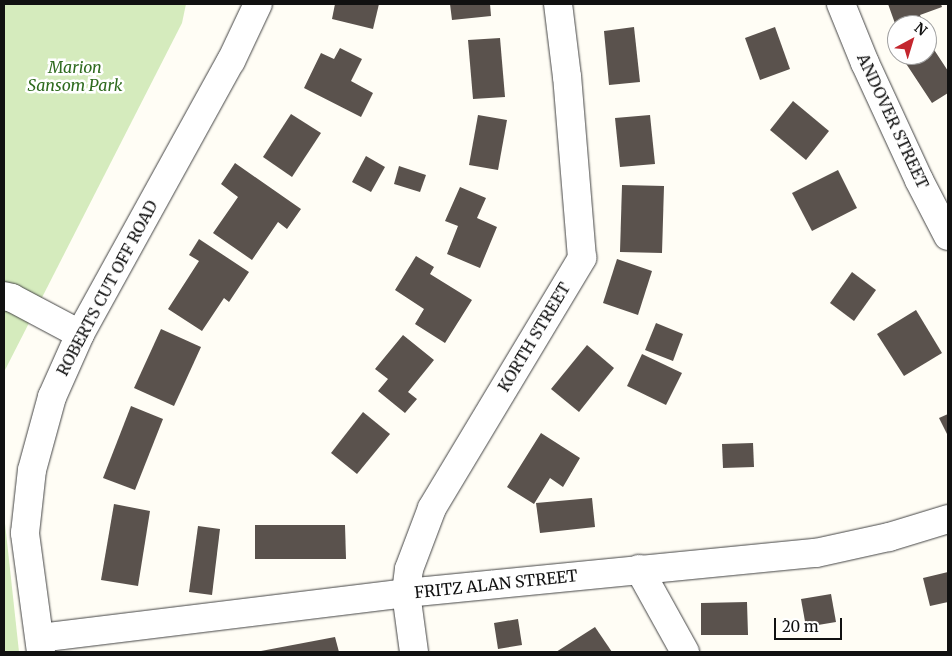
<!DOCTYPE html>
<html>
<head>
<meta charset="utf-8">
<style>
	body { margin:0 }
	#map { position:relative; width:952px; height:656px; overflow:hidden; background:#fffdf5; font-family:Merriweather,serif }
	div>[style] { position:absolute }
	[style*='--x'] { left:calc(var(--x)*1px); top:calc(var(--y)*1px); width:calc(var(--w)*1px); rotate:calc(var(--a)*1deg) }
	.green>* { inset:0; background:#d5ebbd }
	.building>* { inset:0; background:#5a524d }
	.roads { filter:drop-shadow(0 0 1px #444) drop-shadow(0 0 1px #444) }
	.minor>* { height:28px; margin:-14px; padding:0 14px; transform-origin:14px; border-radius:14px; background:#fff }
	span { translate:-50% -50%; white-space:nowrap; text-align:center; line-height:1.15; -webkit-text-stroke:5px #fff; paint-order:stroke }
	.park-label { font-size:16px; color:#2f6b1f; font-style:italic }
	.street-label { font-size:16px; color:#111 }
	.frame { position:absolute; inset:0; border:5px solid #111; pointer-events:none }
	.north { position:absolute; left:887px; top:15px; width:50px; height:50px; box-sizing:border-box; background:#fff; border:1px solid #a0a0a0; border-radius:50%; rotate:39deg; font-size:14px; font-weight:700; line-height:20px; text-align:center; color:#111 }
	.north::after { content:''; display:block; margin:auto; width:18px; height:22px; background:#c4262e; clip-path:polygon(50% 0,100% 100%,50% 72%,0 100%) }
	.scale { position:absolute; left:774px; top:618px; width:68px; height:22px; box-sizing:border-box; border:2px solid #111; border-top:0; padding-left:6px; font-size:15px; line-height:18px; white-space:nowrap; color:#111; -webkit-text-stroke:4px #fff; paint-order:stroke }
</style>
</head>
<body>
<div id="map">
	<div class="green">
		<div style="clip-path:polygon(4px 4px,186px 4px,182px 23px,4px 372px)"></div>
		<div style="clip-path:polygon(4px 514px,19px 652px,4px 652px)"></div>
	</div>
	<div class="building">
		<div style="clip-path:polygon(335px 4px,379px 4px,373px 29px,332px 19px)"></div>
		<div style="clip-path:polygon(450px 4px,490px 4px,491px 16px,452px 20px)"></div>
		<div style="clip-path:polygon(888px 4px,941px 4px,942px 7px,920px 15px,924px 25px,897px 25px,897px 29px)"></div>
		<div style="clip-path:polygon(634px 27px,640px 82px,609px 85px,604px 31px)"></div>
		<div style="clip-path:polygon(775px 27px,790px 69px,760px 80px,745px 38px)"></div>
		<div style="clip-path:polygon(500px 38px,505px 97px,473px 99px,468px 40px)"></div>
		<div style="clip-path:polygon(929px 42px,948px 71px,948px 93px,932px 103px,903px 59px,909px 55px,927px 55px,927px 43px)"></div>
		<div style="clip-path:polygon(340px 48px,362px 59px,351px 81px,373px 93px,361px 117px,304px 88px,321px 53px,334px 59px)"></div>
		<div style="clip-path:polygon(793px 101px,829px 131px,806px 160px,770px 130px)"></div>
		<div style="clip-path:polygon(291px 114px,321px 133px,292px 177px,263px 157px)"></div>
		<div style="clip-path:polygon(478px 115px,507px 120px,498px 170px,469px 165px)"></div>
		<div style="clip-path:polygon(650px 115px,655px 164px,620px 167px,615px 118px)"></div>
		<div style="clip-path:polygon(366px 156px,385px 167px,371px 192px,352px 182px)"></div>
		<div style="clip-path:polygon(235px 163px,301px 209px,287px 229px,278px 222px,252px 260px,213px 233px,238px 197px,221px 184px)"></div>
		<div style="clip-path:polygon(399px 166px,426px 175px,420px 192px,394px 184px)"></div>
		<div style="clip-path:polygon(838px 170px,857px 208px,812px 231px,792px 193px)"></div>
		<div style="clip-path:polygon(622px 185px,664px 186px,662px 253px,620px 252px)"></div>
		<div style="clip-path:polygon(460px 187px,486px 198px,477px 218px,497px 227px,480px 268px,447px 254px,458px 226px,445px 221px)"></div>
		<div style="clip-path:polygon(199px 239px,249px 272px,229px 302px,224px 298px,202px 331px,168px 309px,199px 261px,189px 255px)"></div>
		<div style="clip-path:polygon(416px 256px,434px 267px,430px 274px,472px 300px,445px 343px,415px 324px,424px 309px,395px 290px)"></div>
		<div style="clip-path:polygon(617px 259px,652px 271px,638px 315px,603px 303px)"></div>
		<div style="clip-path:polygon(852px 272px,876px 290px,854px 321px,830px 303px)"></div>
		<div style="clip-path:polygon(916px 310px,942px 353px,904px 376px,877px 334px)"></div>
		<div style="clip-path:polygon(656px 323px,683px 334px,673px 361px,645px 350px)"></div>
		<div style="clip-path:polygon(161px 329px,201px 347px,174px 406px,134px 388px)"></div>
		<div style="clip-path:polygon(403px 335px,434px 360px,408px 392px,417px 399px,405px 413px,378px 391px,388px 379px,375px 369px)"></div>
		<div style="clip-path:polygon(587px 345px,614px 368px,579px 412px,551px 389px)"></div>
		<div style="clip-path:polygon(642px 354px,682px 373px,666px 405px,627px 386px)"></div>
		<div style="clip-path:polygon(131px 406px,163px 419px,135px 490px,103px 478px)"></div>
		<div style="clip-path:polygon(363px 412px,390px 434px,357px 474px,331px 453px)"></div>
		<div style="clip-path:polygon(948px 414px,948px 436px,939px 418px)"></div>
		<div style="clip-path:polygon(541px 433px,580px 458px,563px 487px,550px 478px,534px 504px,507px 487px)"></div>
		<div style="clip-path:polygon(753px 443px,754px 467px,723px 468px,722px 444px)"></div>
		<div style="clip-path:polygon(592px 498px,595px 527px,540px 533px,536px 503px)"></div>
		<div style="clip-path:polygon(114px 504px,150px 511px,138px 586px,101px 580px)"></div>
		<div style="clip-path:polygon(255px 525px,345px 525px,346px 559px,255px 559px)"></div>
		<div style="clip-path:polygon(198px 526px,220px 529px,212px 595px,189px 592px)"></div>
		<div style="clip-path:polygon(948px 572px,948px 602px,930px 606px,923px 578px)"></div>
		<div style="clip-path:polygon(831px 594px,836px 622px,806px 627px,801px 599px)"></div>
		<div style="clip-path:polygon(747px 602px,748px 635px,701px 635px,701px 603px)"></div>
		<div style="clip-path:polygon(518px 619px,522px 645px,498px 649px,494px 623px)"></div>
		<div style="clip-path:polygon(595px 627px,612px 652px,556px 652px)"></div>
		<div style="clip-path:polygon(335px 637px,339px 652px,261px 652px,261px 651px)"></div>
	</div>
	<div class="roads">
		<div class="minor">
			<div style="--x:841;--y:4;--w:64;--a:67.9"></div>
			<div style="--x:865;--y:63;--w:129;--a:65.2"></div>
			<div style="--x:919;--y:180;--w:63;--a:62.6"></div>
			<div style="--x:4;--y:296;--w:8;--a:14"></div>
			<div style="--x:12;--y:298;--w:77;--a:27.9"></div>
			<div style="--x:639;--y:569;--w:95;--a:61"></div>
			<div style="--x:40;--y:638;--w:369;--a:-7"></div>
			<div style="--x:406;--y:593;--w:412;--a:-5.6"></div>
			<div style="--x:816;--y:553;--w:75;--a:-12.4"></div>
			<div style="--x:889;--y:537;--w:62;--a:-17"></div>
			<div style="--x:41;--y:652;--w:120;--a:-97.7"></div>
			<div style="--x:25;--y:533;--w:63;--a:-83.7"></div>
			<div style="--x:32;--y:470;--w:76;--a:-74.7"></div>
			<div style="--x:52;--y:397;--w:69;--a:-66"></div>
			<div style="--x:80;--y:334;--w:312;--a:-61.1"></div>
			<div style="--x:231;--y:61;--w:63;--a:-64.7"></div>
			<div style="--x:414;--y:652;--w:60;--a:-97.7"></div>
			<div style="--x:406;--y:593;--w:24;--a:-83"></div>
			<div style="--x:409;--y:569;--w:65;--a:-69.3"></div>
			<div style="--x:432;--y:508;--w:292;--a:-59"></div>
			<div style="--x:582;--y:258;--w:182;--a:-94.7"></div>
			<div style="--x:567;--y:77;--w:74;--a:-97"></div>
		</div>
	</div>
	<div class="park-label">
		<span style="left:75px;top:76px">Marion<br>Sansom Park</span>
	</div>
	<div class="street-label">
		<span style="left:893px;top:121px;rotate:65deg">ANDOVER STREET</span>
		<span style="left:107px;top:288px;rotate:-62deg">ROBERTS CUT OFF ROAD</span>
		<span style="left:534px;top:337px;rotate:-59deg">KORTH STREET</span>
		<span style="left:496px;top:584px;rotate:-6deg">FRITZ ALAN STREET</span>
	</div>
	<div class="frame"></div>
	<div class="north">N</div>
	<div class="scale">20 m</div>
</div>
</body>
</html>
